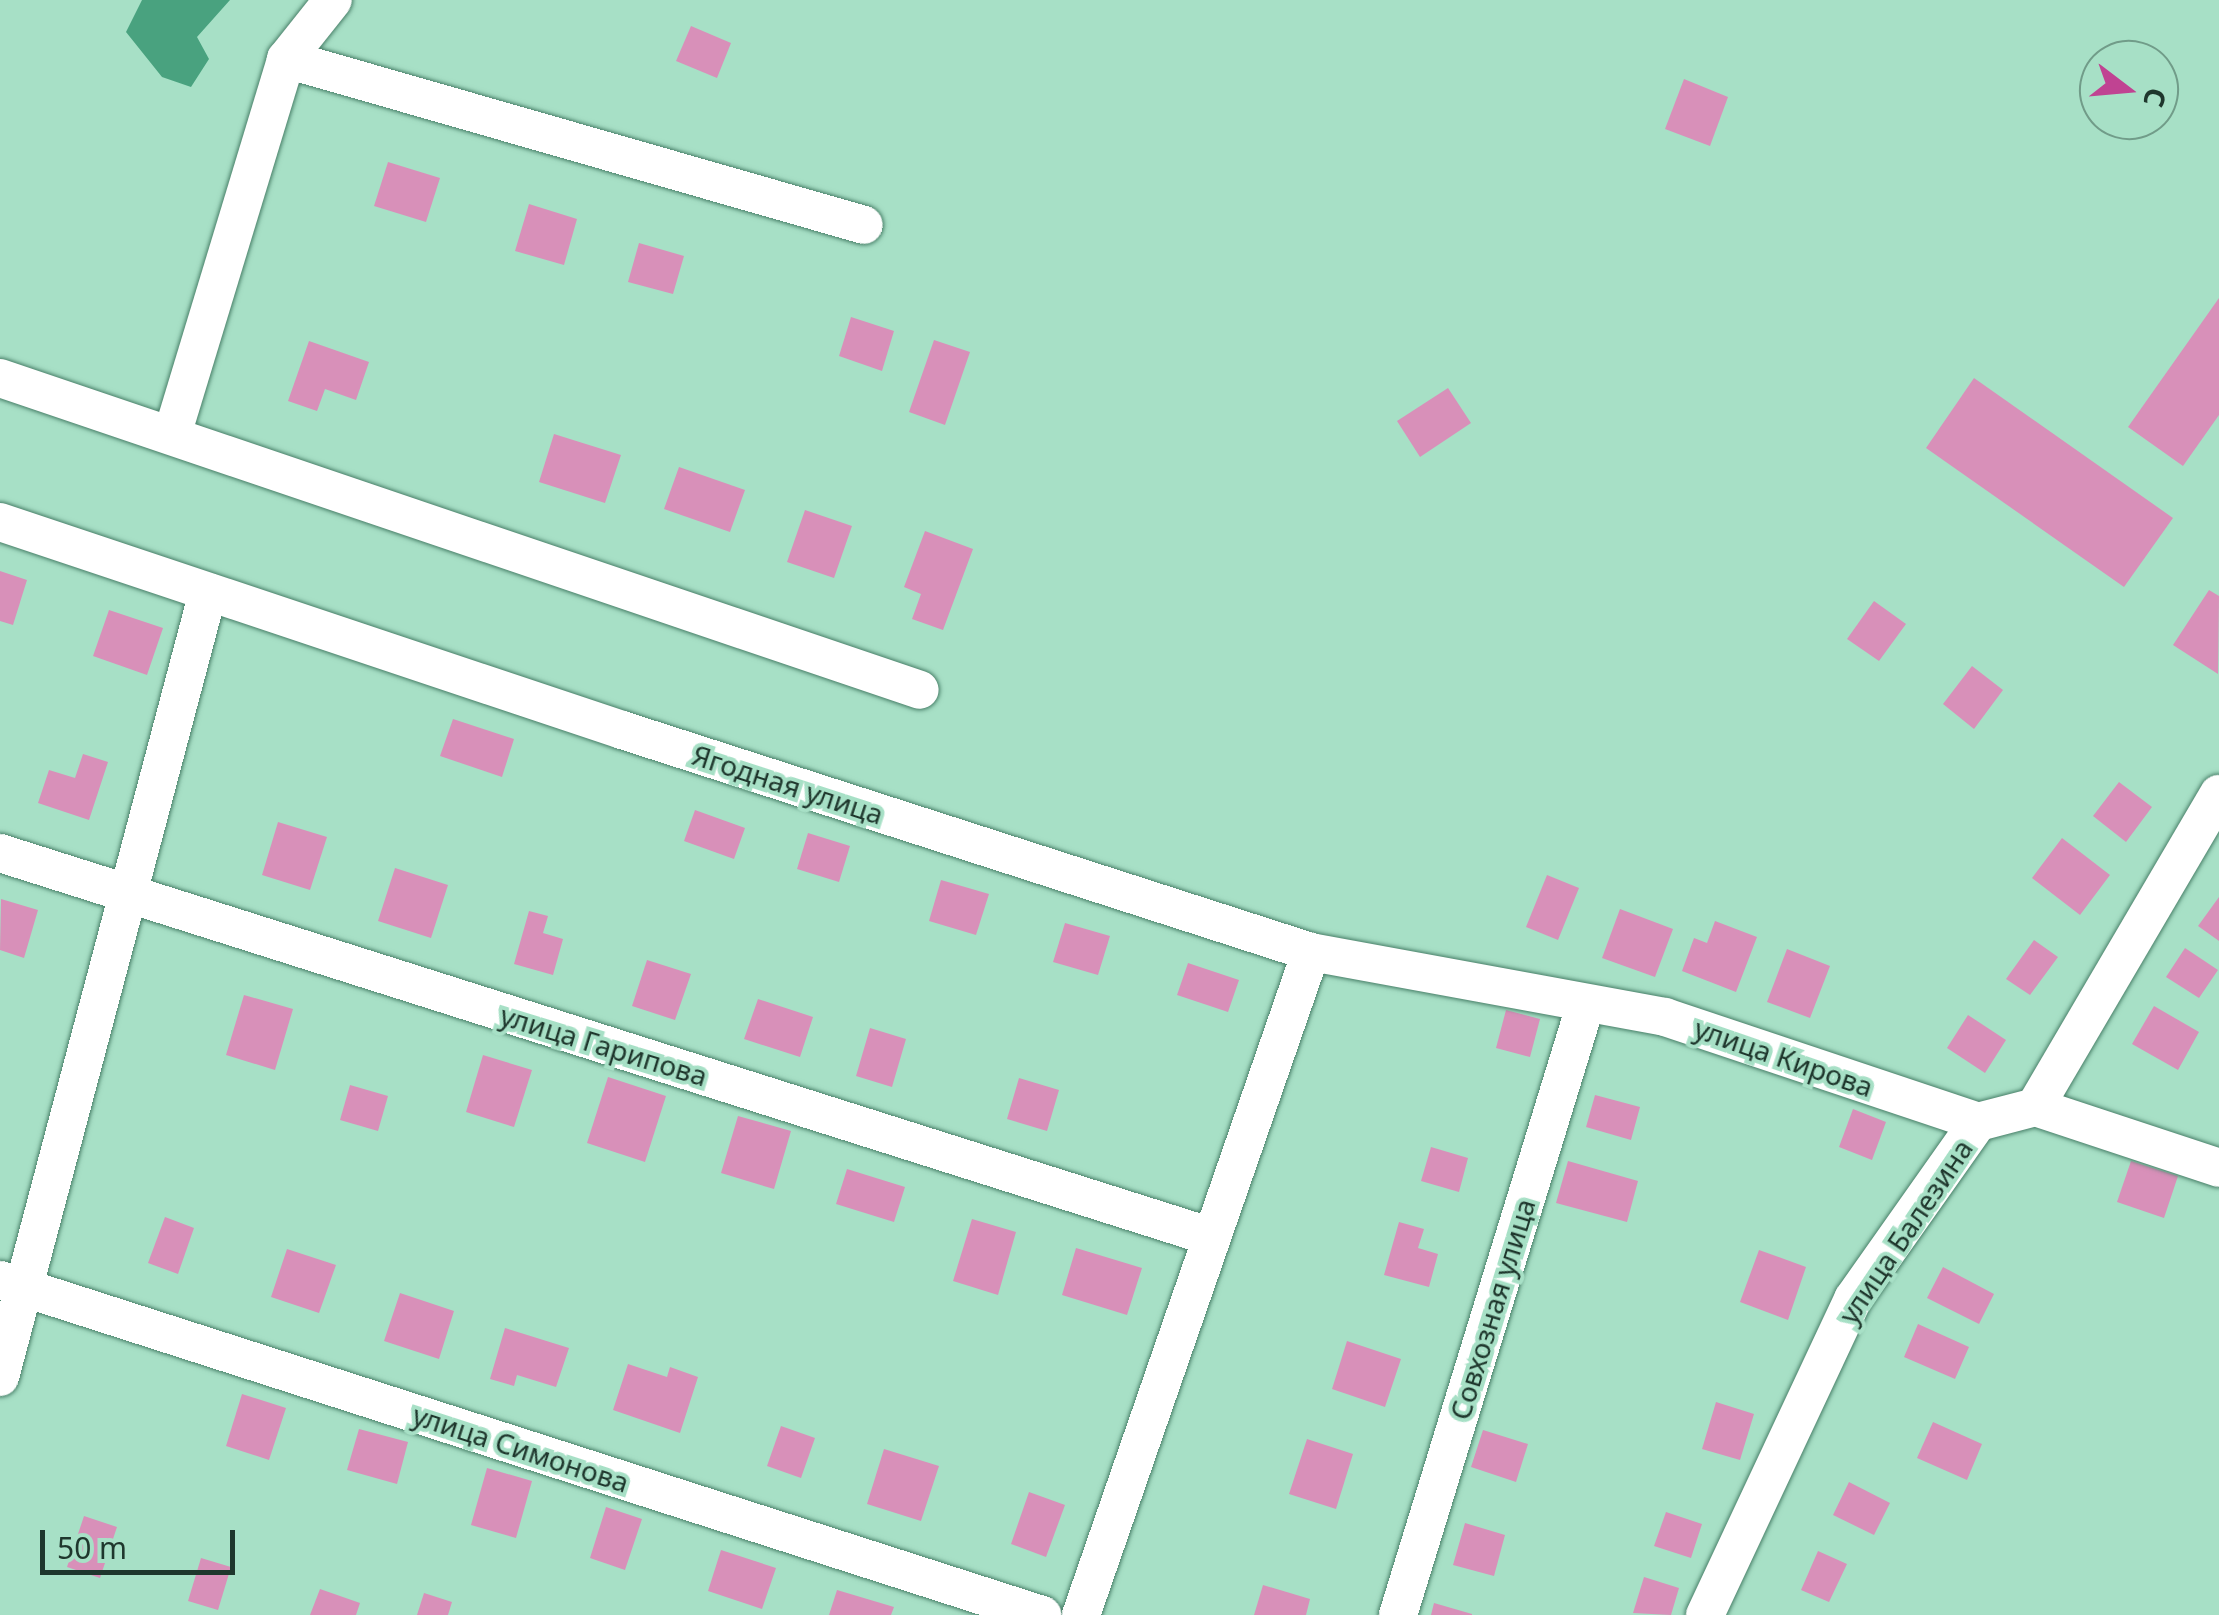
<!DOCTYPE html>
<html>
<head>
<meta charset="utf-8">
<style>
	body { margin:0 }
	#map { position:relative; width:2219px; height:1615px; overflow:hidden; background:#a7e0c6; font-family:"Noto Sans",sans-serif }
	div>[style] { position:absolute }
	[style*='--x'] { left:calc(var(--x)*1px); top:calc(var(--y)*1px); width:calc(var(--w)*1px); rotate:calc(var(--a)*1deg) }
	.water>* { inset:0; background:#49a27f }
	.building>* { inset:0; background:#d890b9 }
	.roads { filter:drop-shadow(0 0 2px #487f68) drop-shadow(0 0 2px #487f68) }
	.minor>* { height:38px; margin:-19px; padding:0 19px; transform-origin:19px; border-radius:19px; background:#fff }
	span { translate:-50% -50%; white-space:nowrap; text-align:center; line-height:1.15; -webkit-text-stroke:8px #a7e0c6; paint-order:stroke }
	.street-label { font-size:28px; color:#1f372d }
	.north { position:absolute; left:2079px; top:40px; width:100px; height:100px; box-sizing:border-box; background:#a7e0c6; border:2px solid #719c89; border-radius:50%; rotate:106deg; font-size:28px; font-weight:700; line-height:40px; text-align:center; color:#1f372d }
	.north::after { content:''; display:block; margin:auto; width:35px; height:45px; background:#c04392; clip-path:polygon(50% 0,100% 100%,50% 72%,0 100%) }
	.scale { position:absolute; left:40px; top:1530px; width:195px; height:45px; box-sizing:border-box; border:5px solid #1f372d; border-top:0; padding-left:12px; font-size:30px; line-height:35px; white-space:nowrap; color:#1f372d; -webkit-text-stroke:8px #a7e0c6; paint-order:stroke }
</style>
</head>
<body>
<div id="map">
	<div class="water">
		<div style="clip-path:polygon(142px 0,230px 0,197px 37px,209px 59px,191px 87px,162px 77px,126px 32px)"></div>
	</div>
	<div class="building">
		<div style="clip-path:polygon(691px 26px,731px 43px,717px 78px,676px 61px)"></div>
		<div style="clip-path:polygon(1684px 79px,1728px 97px,1710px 146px,1665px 129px)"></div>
		<div style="clip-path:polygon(388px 162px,440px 178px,426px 222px,374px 206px)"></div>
		<div style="clip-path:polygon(529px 204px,577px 219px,564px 265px,515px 251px)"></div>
		<div style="clip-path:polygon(639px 243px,684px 256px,673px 294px,628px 282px)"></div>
		<div style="clip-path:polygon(2219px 298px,2219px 415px,2183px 466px,2128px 427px)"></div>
		<div style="clip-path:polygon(851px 317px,894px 331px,882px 371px,839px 356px)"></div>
		<div style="clip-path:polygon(934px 340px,970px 352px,945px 425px,909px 412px)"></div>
		<div style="clip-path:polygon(309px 341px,369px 362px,356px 400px,325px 389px,317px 411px,288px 401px)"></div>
		<div style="clip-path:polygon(1974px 378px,2173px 518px,2124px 587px,1926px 448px)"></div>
		<div style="clip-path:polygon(1448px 388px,1471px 423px,1420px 457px,1397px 421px)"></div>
		<div style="clip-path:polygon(554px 434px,621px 455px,605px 503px,539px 482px)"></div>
		<div style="clip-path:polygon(679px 467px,745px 490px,730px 532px,664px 509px)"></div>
		<div style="clip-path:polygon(805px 510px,852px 526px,834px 578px,787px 562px)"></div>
		<div style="clip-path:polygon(925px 531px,973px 549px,943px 630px,912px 619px,921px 594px,904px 587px)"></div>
		<div style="clip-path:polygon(0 571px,27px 580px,13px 625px,0 621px)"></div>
		<div style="clip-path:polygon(2209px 590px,2219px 596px,2218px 674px,2173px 645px)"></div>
		<div style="clip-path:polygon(1874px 601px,1906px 624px,1879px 661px,1847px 639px)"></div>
		<div style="clip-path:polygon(109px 610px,163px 628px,147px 675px,93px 656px)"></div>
		<div style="clip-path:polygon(1972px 666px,2003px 690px,1974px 729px,1943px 704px)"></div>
		<div style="clip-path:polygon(453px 719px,514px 739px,502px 777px,440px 756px)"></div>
		<div style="clip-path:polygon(83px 754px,108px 762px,89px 820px,38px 803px,49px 770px,75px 778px)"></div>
		<div style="clip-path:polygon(2119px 782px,2152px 807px,2126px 842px,2093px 816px)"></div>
		<div style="clip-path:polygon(695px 810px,745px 828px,734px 859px,684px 841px)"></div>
		<div style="clip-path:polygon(278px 822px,327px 837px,310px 890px,262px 875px)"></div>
		<div style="clip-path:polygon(808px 833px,850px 846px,839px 882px,797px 869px)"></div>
		<div style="clip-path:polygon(2062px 838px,2110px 875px,2080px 915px,2032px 878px)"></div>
		<div style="clip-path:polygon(395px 868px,448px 885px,431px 938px,378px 921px)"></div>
		<div style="clip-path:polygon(1547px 875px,1579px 888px,1558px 940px,1526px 927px)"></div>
		<div style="clip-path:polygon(941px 880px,989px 894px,976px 935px,929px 921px)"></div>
		<div style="clip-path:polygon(2219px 897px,2219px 941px,2198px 926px)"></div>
		<div style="clip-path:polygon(1px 899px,38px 910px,24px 958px,0 950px)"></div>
		<div style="clip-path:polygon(1620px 909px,1673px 929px,1655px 977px,1602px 958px)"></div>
		<div style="clip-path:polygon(529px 911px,548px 916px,543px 933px,563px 939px,553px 975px,514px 964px)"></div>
		<div style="clip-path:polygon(1715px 921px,1757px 937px,1736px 992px,1682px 971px,1694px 938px,1707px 943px)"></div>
		<div style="clip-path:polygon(1065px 923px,1110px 936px,1098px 975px,1053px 962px)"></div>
		<div style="clip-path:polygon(2034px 940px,2058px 957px,2030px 995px,2006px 979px)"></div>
		<div style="clip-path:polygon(2185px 948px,2218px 970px,2199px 998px,2166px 977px)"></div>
		<div style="clip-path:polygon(1787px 949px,1830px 966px,1810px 1018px,1767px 1002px)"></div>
		<div style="clip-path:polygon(647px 960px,691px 974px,675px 1020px,632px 1006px)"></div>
		<div style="clip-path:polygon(1188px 963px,1239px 980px,1228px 1012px,1177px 995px)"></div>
		<div style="clip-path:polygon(244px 995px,293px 1009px,275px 1070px,226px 1055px)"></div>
		<div style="clip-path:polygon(758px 999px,813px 1017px,800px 1057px,744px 1039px)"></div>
		<div style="clip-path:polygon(2154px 1006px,2199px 1032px,2178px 1070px,2132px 1044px)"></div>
		<div style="clip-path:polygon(1506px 1010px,1540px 1019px,1530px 1057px,1496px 1048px)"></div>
		<div style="clip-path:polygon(1968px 1015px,2006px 1040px,1985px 1073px,1947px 1048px)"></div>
		<div style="clip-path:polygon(870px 1028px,906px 1039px,892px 1087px,856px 1076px)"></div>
		<div style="clip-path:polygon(483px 1055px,532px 1070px,514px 1127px,466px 1112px)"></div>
		<div style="clip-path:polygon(608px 1077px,666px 1096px,645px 1162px,587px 1143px)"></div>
		<div style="clip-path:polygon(1019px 1078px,1059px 1090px,1047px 1131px,1007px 1119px)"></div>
		<div style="clip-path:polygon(350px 1085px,388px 1096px,378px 1131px,340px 1120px)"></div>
		<div style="clip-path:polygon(1595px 1095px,1640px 1107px,1631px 1140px,1586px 1127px)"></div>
		<div style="clip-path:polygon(1853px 1109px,1886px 1122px,1872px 1160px,1839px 1147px)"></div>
		<div style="clip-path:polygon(738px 1116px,791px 1131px,774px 1189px,721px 1173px)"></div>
		<div style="clip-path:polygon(1431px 1147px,1468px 1158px,1459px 1192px,1421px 1181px)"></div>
		<div style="clip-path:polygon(1568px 1161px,1638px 1181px,1627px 1222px,1556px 1203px)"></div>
		<div style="clip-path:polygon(2131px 1161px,2178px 1176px,2164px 1218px,2117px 1202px)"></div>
		<div style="clip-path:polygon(847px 1169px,905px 1187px,894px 1222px,836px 1204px)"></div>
		<div style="clip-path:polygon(165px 1217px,194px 1228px,178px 1274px,148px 1263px)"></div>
		<div style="clip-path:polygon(972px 1219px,1016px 1232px,998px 1295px,953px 1281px)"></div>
		<div style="clip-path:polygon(1399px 1222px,1424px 1229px,1418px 1248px,1438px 1254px,1429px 1287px,1384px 1275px)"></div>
		<div style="clip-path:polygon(1076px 1248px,1142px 1268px,1127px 1315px,1062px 1295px)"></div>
		<div style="clip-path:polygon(287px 1249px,336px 1265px,319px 1313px,271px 1297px)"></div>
		<div style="clip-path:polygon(1759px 1250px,1806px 1267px,1788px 1320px,1740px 1302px)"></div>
		<div style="clip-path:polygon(1943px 1267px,1994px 1294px,1979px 1324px,1927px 1298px)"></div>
		<div style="clip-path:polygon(400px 1293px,454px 1311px,439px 1359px,384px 1341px)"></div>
		<div style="clip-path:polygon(1918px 1324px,1969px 1347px,1955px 1379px,1904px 1357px)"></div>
		<div style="clip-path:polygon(505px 1328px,569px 1348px,556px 1387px,517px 1375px,514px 1386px,490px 1379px)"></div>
		<div style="clip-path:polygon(1347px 1341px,1401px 1359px,1385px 1407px,1332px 1389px)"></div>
		<div style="clip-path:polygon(628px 1364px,667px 1377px,670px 1367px,698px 1377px,680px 1433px,613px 1410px)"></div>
		<div style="clip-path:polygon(242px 1394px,286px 1408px,269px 1460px,226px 1446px)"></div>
		<div style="clip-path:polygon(1716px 1402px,1754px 1414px,1740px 1460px,1702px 1449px)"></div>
		<div style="clip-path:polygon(1933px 1422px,1982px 1444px,1967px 1480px,1917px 1458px)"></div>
		<div style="clip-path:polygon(781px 1426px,815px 1438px,801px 1478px,767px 1466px)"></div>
		<div style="clip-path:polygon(359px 1429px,408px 1442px,397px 1484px,347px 1470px)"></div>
		<div style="clip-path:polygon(1483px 1430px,1528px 1444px,1516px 1482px,1471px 1467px)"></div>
		<div style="clip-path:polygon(1307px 1439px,1353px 1454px,1336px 1509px,1289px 1494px)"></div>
		<div style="clip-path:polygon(884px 1449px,939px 1466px,921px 1521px,867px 1504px)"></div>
		<div style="clip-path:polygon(487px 1468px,532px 1481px,516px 1538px,471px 1525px)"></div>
		<div style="clip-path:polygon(1849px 1482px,1890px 1503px,1874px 1535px,1833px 1515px)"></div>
		<div style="clip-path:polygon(1029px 1492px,1065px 1505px,1046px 1557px,1011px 1544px)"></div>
		<div style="clip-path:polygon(606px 1507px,642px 1519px,625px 1570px,590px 1558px)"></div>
		<div style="clip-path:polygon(1666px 1512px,1702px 1524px,1691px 1558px,1654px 1546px)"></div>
		<div style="clip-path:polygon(84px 1516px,117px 1527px,100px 1578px,67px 1567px)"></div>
		<div style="clip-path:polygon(1465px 1523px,1505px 1535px,1494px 1576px,1453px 1565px)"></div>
		<div style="clip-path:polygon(721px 1550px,776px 1568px,762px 1609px,708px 1591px)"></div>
		<div style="clip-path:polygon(1818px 1551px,1847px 1564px,1829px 1602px,1801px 1590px)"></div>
		<div style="clip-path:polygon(201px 1558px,231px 1567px,218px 1610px,188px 1601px)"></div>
		<div style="clip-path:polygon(1644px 1577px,1679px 1588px,1671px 1615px,1633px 1613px)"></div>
		<div style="clip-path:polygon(1263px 1585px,1310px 1599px,1306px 1615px,1254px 1615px)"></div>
		<div style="clip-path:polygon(320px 1589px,360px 1603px,356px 1615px,310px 1615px)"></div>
		<div style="clip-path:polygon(837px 1590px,894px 1607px,891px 1615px,829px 1615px)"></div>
		<div style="clip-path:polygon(424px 1593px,452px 1602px,448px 1615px,417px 1615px)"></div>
		<div style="clip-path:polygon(1434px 1603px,1472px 1614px,1472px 1615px,1431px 1615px)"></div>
	</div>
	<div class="roads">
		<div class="minor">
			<div style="--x:286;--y:59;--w:601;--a:16.02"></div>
			<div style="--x:0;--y:378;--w:971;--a:18.73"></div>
			<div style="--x:172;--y:435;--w:393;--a:-73.1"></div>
			<div style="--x:286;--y:59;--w:75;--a:-51.5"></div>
			<div style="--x:0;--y:522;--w:656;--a:18.49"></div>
			<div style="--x:622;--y:730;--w:724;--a:17.86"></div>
			<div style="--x:1311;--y:952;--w:360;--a:10.4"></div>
			<div style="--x:1665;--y:1017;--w:330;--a:18.5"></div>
			<div style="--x:0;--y:853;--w:1268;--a:17.58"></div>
			<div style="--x:2035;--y:1107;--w:194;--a:18.3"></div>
			<div style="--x:0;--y:1280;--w:1095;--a:17.82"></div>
			<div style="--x:0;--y:1377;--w:812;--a:-75.16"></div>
			<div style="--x:1081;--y:1615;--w:702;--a:-70.87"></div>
			<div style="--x:1398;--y:1615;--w:640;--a:-72.92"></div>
			<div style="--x:1705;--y:1615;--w:349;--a:-64.9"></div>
			<div style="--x:1853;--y:1299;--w:217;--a:-54.8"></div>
			<div style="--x:1978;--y:1122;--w:59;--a:-14.7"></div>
			<div style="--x:2035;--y:1107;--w:363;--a:-59.6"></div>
		</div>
	</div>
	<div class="street-label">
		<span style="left:788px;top:784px;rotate:18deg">Ягодная улица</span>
		<span style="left:604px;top:1045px;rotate:17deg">улица Гарипова</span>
		<span style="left:1784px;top:1057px;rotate:19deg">улица Кирова</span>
		<span style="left:1905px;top:1231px;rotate:-56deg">улица Балезина</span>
		<span style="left:1492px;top:1309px;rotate:-73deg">Совхозная улица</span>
		<span style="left:521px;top:1448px;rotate:18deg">улица Симонова</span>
	</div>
	<div class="north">С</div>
	<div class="scale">50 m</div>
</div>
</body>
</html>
